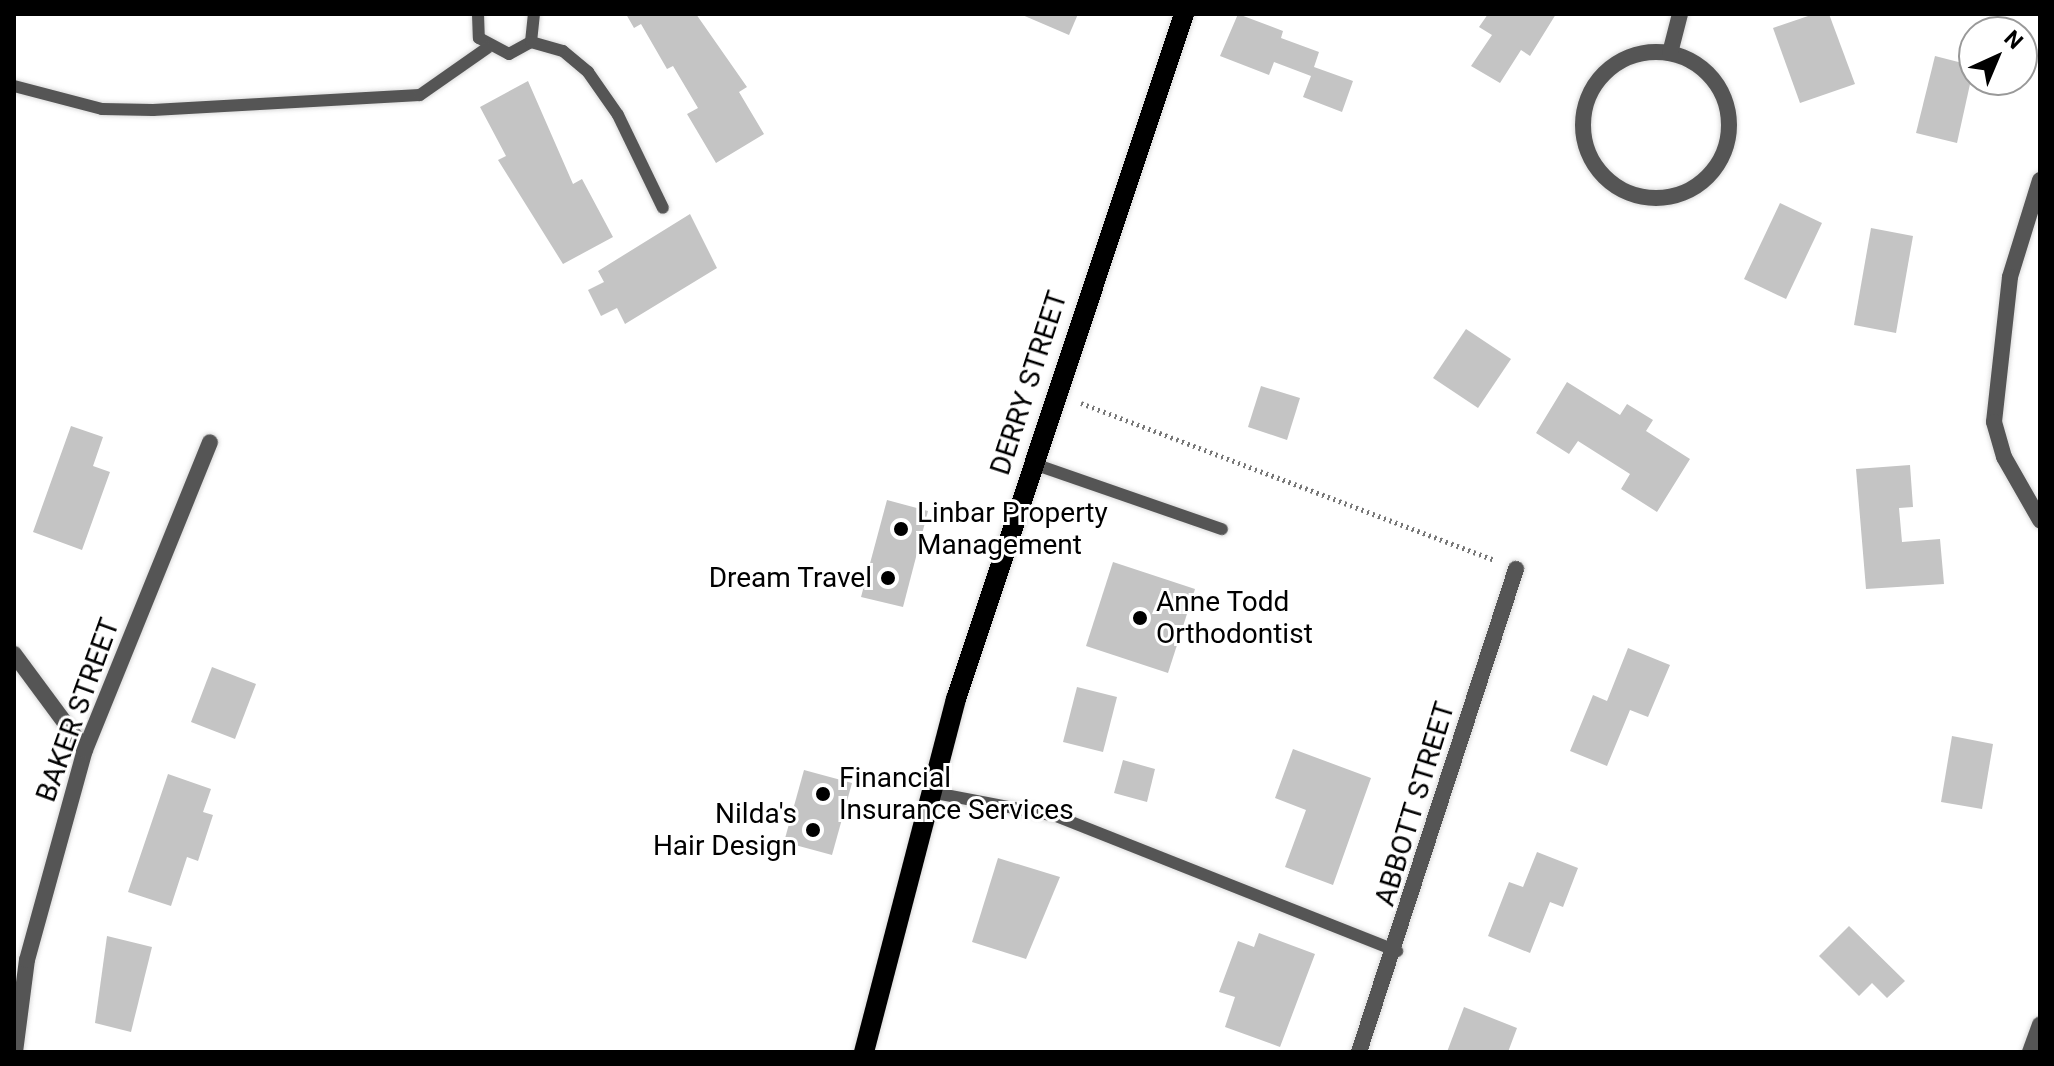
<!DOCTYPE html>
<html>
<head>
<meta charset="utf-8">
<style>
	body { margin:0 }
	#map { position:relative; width:2054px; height:1066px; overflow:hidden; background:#fff; font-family:Roboto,sans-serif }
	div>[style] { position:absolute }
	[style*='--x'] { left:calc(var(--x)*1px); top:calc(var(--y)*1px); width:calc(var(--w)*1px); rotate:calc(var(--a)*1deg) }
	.building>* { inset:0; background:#c4c4c4 }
	.path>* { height:5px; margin-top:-2.5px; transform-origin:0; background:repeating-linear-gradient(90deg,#777 0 2px,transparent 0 6px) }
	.roads { filter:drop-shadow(0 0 2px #dbdbdb) drop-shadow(0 0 2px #dbdbdb) }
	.lane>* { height:12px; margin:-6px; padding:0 6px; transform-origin:6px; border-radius:6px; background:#555 }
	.street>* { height:16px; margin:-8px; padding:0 8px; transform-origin:8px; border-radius:8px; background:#555 }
	.street>.ring { margin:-8px; padding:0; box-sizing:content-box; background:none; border:16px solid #555; border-radius:50% }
	.primary>* { height:20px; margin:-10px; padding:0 10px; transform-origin:10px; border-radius:10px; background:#000 }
	.dots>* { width:22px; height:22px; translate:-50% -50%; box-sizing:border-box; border:4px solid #fff; border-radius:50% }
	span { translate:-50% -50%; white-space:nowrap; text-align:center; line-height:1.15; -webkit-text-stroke:6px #fff; paint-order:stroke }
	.street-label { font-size:28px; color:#000 }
	.poi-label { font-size:28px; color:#000 }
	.left { translate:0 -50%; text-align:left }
	.right { translate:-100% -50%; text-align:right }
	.frame { position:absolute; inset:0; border:16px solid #000; pointer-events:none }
	.north { position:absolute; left:1958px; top:16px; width:80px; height:80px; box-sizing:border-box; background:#fff; border:2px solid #999; border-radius:50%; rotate:44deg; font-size:22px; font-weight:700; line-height:32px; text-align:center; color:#000 }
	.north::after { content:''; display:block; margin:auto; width:28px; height:36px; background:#000; clip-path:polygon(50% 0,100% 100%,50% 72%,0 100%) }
</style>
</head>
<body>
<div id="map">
	<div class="building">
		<div style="clip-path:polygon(626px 14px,696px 14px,747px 87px,739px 92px,764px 134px,716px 163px,687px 114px,698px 108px,673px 66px,667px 69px,641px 24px,634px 28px)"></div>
		<div style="clip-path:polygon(1020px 14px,1078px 14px,1069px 35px)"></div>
		<div style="clip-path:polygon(1238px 14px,1283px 31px,1281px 38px,1319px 52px,1314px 67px,1353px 81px,1342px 112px,1303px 97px,1311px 76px,1274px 62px,1269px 75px,1220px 56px)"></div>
		<div style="clip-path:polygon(1488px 14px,1556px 14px,1530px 56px,1521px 50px,1500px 83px,1471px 66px,1492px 35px,1479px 27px)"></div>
		<div style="clip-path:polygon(1814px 14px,1829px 14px,1855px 84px,1800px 103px,1773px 28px)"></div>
		<div style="clip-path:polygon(1935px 56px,1974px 66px,1957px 143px,1916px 133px)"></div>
		<div style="clip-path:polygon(528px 81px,573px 184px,582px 179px,613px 237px,563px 264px,498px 160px,506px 156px,480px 107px)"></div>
		<div style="clip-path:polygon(1780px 203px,1822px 223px,1786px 299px,1744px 279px)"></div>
		<div style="clip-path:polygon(690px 214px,717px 268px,625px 324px,617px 308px,601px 316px,588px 290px,604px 282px,598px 271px)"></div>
		<div style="clip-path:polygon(1871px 228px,1913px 236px,1896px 333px,1854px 325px)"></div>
		<div style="clip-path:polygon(1466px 329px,1511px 359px,1478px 408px,1433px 378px)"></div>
		<div style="clip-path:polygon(1567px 382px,1620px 415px,1627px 404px,1653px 420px,1646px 431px,1690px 459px,1657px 512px,1621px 489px,1630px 474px,1578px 441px,1569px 454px,1536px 433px)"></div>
		<div style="clip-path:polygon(1261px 386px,1300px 398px,1287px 440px,1248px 427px)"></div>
		<div style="clip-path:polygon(71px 426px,103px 437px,93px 466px,110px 472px,82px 550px,33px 532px)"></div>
		<div style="clip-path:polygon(1910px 465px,1913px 507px,1899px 508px,1902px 542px,1940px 539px,1944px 584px,1866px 589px,1856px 469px)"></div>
		<div style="clip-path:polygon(887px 500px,928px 511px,903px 607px,861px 597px)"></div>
		<div style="clip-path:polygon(1113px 562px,1195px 589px,1168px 673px,1086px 646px)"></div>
		<div style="clip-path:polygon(1628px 648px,1670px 665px,1648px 717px,1630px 710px,1607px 766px,1570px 751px,1593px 695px,1607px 701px)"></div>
		<div style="clip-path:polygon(212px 667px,256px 684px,235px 739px,191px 722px)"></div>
		<div style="clip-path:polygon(1077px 687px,1117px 697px,1103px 752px,1063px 742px)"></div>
		<div style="clip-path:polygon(1952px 736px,1993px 744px,1982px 809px,1941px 802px)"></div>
		<div style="clip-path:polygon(1293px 749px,1371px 778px,1333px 885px,1285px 867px,1306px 810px,1275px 798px)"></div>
		<div style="clip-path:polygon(1123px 760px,1155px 769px,1147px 802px,1114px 793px)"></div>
		<div style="clip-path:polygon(804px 770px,852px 783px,832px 855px,784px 842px)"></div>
		<div style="clip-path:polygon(168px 774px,211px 789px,203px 812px,213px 815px,198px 861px,187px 857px,171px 906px,128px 892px)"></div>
		<div style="clip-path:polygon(1537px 852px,1578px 868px,1563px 907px,1550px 902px,1530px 953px,1488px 936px,1509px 882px,1523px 887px)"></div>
		<div style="clip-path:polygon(998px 858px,1060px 877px,1026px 959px,972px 942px)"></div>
		<div style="clip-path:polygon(1849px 926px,1905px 981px,1887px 998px,1872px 983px,1859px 996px,1819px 956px)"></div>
		<div style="clip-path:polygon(1259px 933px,1315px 954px,1280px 1047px,1225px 1027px,1235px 997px,1219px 992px,1238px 941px,1254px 947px)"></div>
		<div style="clip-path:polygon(107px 936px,152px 947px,131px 1032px,95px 1023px)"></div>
		<div style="clip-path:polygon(1464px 1007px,1517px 1028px,1508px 1052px,1447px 1052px)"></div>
	</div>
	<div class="path">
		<div style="--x:1081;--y:403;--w:442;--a:20.8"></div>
	</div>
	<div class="roads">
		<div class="lane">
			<div style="--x:478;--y:14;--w:24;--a:88"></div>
			<div style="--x:479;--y:38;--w:34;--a:28"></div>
			<div style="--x:509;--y:54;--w:25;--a:-29"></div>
			<div style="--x:531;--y:42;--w:28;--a:-84"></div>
			<div style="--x:531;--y:42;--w:33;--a:16"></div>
			<div style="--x:563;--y:51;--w:33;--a:40"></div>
			<div style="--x:588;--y:72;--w:52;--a:55.1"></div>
			<div style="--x:618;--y:115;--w:103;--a:64.2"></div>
			<div style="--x:14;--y:86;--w:91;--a:14.6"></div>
			<div style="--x:102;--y:109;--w:51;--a:1.1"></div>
			<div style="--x:153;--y:110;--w:267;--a:-3.2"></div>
			<div style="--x:420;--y:95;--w:82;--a:-35"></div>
			<div style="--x:1031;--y:463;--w:202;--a:19.1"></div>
			<div style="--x:930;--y:792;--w:128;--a:10.8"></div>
			<div style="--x:1056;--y:816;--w:367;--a:21.6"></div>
		</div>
		<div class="street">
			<div class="ring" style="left:1583px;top:52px;width:130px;height:130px"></div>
			<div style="--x:1670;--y:53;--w:40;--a:-75.6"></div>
			<div style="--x:2040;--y:180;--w:102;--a:107.2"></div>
			<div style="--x:2010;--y:277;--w:146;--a:96.3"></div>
			<div style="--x:1994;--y:422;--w:36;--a:74"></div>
			<div style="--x:2004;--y:457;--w:73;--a:60.3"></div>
			<div style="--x:14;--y:654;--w:119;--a:53.5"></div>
			<div style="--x:15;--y:1052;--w:93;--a:-82.6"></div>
			<div style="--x:27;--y:960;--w:218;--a:-74.6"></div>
			<div style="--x:85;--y:750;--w:332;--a:-67.9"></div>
			<div style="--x:1359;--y:1052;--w:508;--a:-71.99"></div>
			<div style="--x:2030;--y:1052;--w:29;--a:-70"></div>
		</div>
		<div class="primary">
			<div style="--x:864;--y:1052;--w:365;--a:-75.4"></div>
			<div style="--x:956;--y:699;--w:722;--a:-71.59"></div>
		</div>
	</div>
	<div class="dots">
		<div style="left:901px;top:529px;background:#000"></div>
		<div style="left:888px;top:578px;background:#000"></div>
		<div style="left:1140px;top:618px;background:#000"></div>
		<div style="left:823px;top:794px;background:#000"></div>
		<div style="left:813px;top:830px;background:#000"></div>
	</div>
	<div class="street-label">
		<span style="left:1029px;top:383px;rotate:-72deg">DERRY STREET</span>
		<span style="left:78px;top:710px;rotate:-70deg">BAKER STREET</span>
		<span style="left:1415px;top:804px;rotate:-73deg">ABBOTT STREET</span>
	</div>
	<div class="poi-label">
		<span class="left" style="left:917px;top:529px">Linbar Property<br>Management</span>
		<span class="right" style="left:872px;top:578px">Dream Travel</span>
		<span class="left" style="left:1156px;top:618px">Anne Todd<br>Orthodontist</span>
		<span class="left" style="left:839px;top:794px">Financial<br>Insurance Services</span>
		<span class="right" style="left:797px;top:830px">Nilda's<br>Hair Design</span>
	</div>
	<div class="frame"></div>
	<div class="north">N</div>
</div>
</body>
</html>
